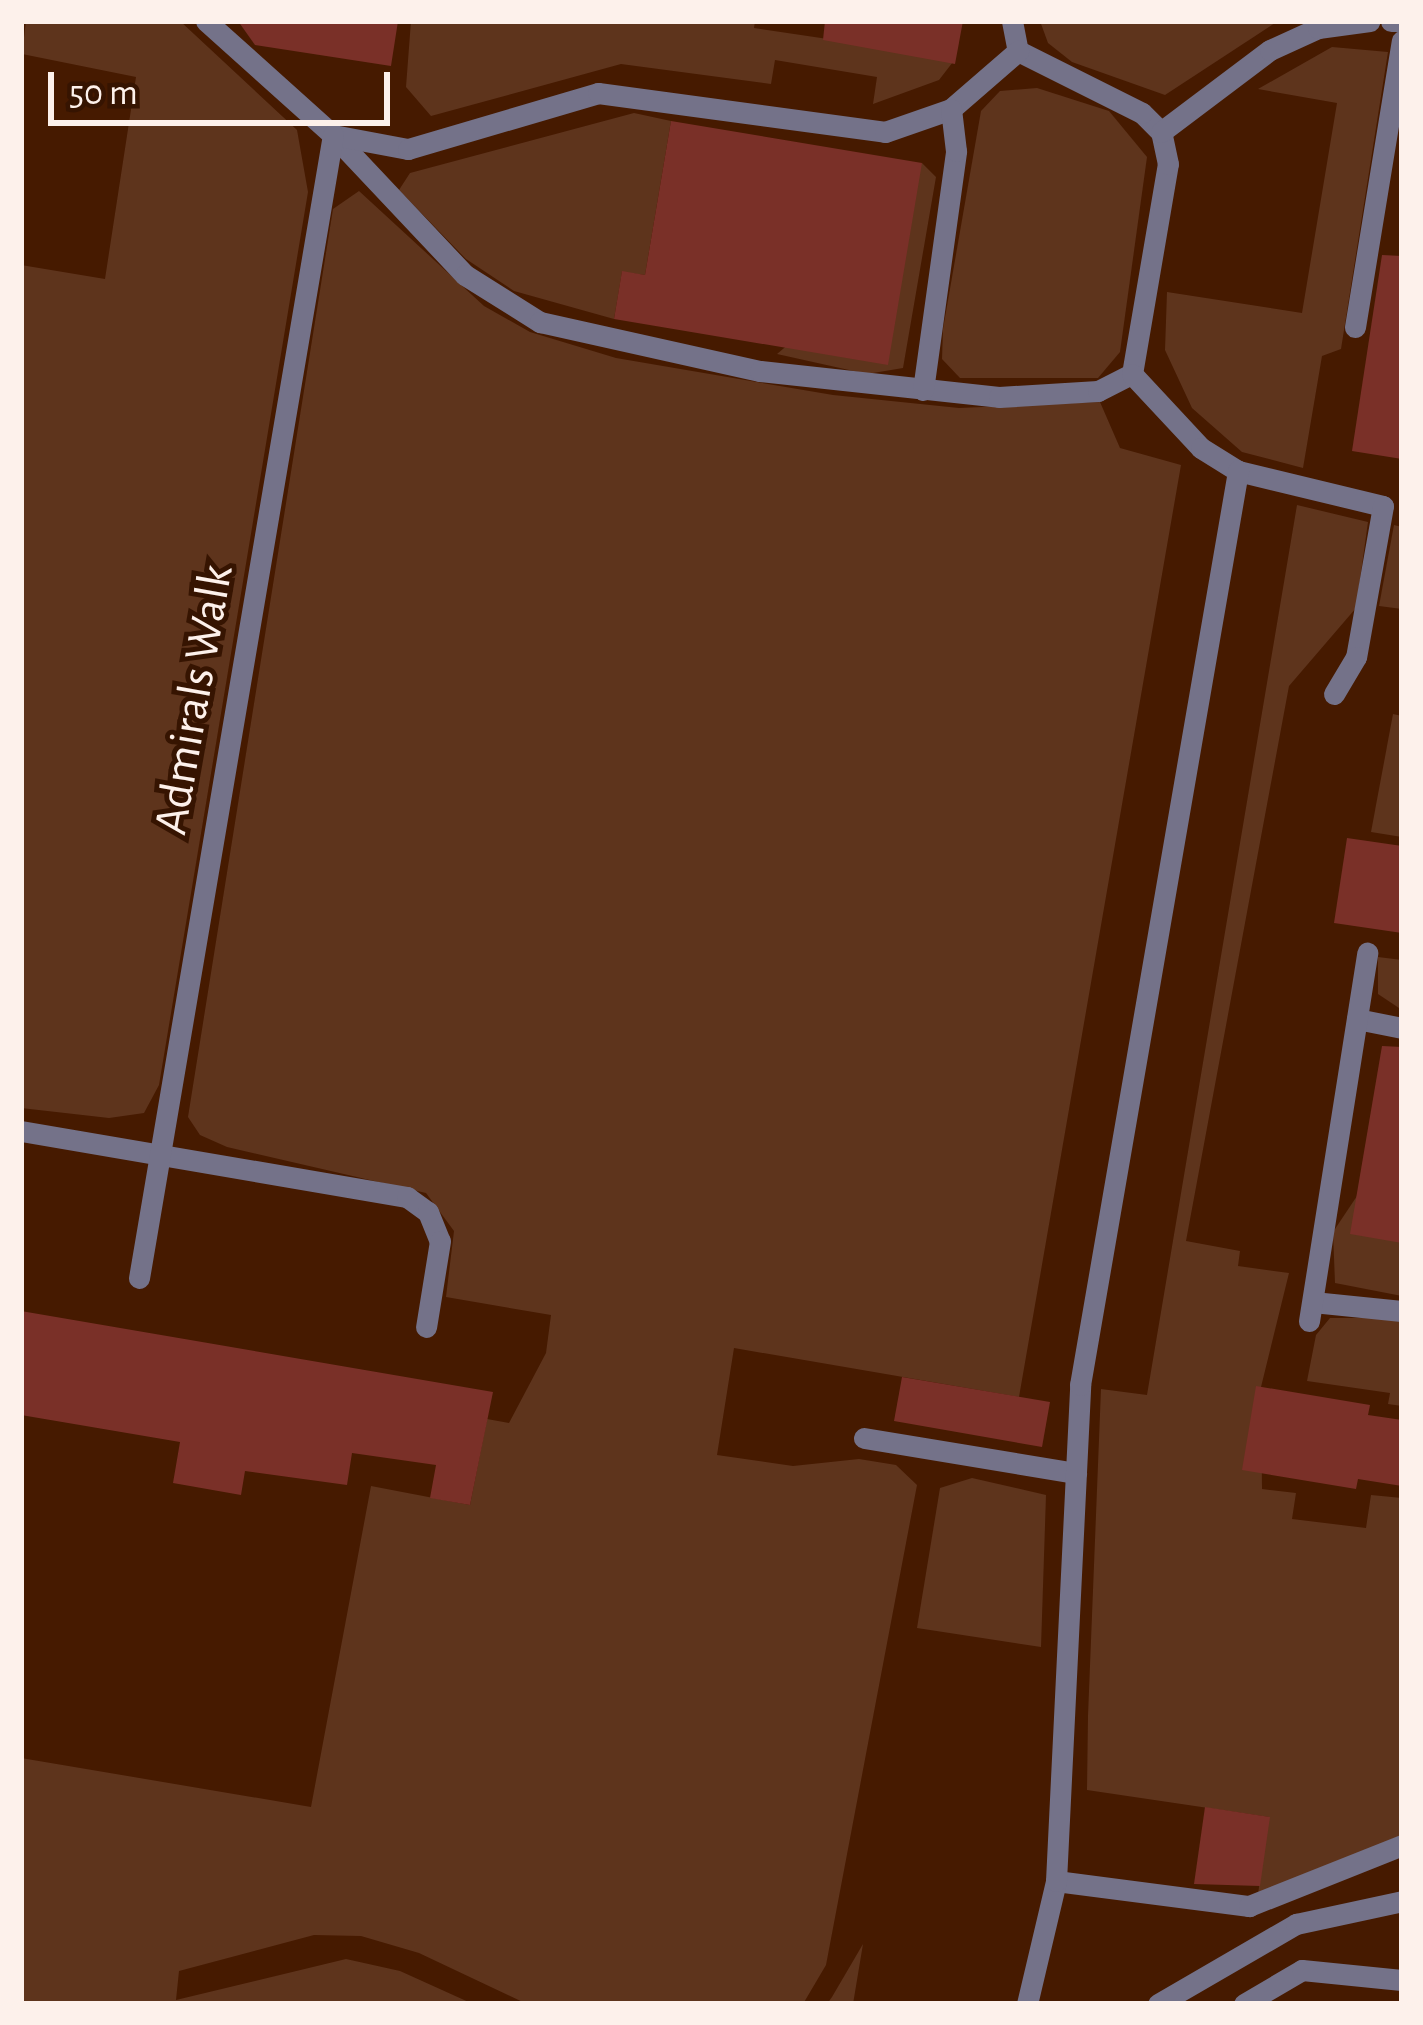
<!DOCTYPE html>
<html>
<head>
<meta charset="utf-8">
<style>
	body { margin:0 }
	#map { position:relative; width:1423px; height:2025px; overflow:hidden; background:#461a00; font-family:"Alegreya Sans",sans-serif }
	div>[style] { position:absolute }
	[style*='--x'] { left:calc(var(--x)*1px); top:calc(var(--y)*1px); width:calc(var(--w)*1px); rotate:calc(var(--a)*1deg) }
	.green>* { inset:0; background:#5e341c }
	.building>* { inset:0; background:#7a3028 }
	.lane>* { height:21px; margin:-10.5px; padding:0 10.5px; transform-origin:10.5px; border-radius:10.5px; background:#747289 }
	span { translate:-50% -50%; white-space:nowrap; text-align:center; line-height:1.15; -webkit-text-stroke:10px #361401; paint-order:stroke }
	.street-label { font-size:48px; color:#fdf1eb }
	.frame { position:absolute; inset:0; border:24px solid #fdf1eb; pointer-events:none }
	.scale { position:absolute; left:48px; top:72px; width:342px; height:54px; box-sizing:border-box; border:6px solid #fdf1eb; border-top:0; padding-left:15px; font-size:36px; line-height:42px; white-space:nowrap; color:#fdf1eb; -webkit-text-stroke:9px #361401; paint-order:stroke }
</style>
</head>
<body>
<div id="map">
	<div class="green">
		<div style="clip-path:polygon(26px 21px,180px 21px,297px 130px,308px 192px,159px 1085px,144px 1113px,109px 1118px,21px 1108px,21px 265px,105px 279px,136px 77px,22px 54px)"></div>
		<div style="clip-path:polygon(411px 21px,755px 21px,754px 28px,956px 58px,939px 80px,873px 104px,877px 77px,775px 60px,771px 84px,621px 64px,431px 116px,406px 87px)"></div>
		<div style="clip-path:polygon(1040px 21px,1278px 21px,1165px 95px,1072px 62px,1048px 43px)"></div>
		<div style="clip-path:polygon(1332px 47px,1388px 52px,1341px 349px,1322px 356px,1303px 468px,1242px 452px,1192px 408px,1165px 350px,1167px 292px,1302px 313px,1337px 103px,1258px 89px)"></div>
		<div style="clip-path:polygon(1037px 88px,1109px 111px,1147px 157px,1120px 352px,1098px 378px,960px 378px,942px 359px,943px 329px,981px 111px,1000px 91px)"></div>
		<div style="clip-path:polygon(634px 113px,671px 121px,645px 275px,622px 272px,614px 319px,514px 291px,466px 259px,399px 190px,410px 173px)"></div>
		<div style="clip-path:polygon(922px 163px,936px 177px,903px 368px,867px 374px,777px 354px,836px 304px)"></div>
		<div style="clip-path:polygon(359px 191px,484px 306px,530px 332px,616px 358px,833px 395px,959px 408px,1100px 402px,1120px 448px,1181px 465px,1019px 1397px,734px 1348px,717px 1455px,793px 1466px,859px 1459px,896px 1465px,917px 1485px,826px 1965px,803px 2004px,527px 2004px,419px 1953px,361px 1936px,314px 1935px,179px 1971px,176px 2000px,346px 1959px,400px 1971px,473px 2004px,21px 2004px,21px 1758px,311px 1807px,371px 1486px,470px 1505px,487px 1419px,509px 1423px,546px 1353px,551px 1315px,446px 1297px,454px 1231px,426px 1193px,227px 1147px,200px 1135px,188px 1117px,333px 209px)"></div>
		<div style="clip-path:polygon(1297px 505px,1368px 522px,1356px 608px,1289px 686px,1186px 1241px,1240px 1251px,1238px 1266px,1289px 1273px,1261px 1387px,1262px 1489px,1296px 1493px,1292px 1519px,1366px 1528px,1371px 1495px,1402px 1498px,1402px 1835px,1258px 1894px,1269px 1817px,1087px 1790px,1088px 1716px,1101px 1389px,1147px 1395px)"></div>
		<div style="clip-path:polygon(1394px 525px,1402px 527px,1402px 609px,1379px 606px)"></div>
		<div style="clip-path:polygon(1393px 714px,1402px 716px,1402px 837px,1371px 832px)"></div>
		<div style="clip-path:polygon(1378px 957px,1402px 960px,1402px 1010px,1378px 994px)"></div>
		<div style="clip-path:polygon(1357px 1196px,1402px 1207px,1402px 1296px,1335px 1283px,1333px 1232px)"></div>
		<div style="clip-path:polygon(1330px 1318px,1402px 1318px,1402px 1406px,1388px 1404px,1390px 1393px,1307px 1381px,1316px 1335px)"></div>
		<div style="clip-path:polygon(972px 1478px,1046px 1495px,1041px 1647px,917px 1628px,940px 1488px)"></div>
		<div style="clip-path:polygon(863px 1944px,853px 2004px,827px 2004px,832px 1997px)"></div>
	</div>
	<div class="building">
		<div style="clip-path:polygon(238px 21px,398px 21px,391px 66px,255px 45px)"></div>
		<div style="clip-path:polygon(825px 21px,963px 21px,955px 64px,823px 40px)"></div>
		<div style="clip-path:polygon(671px 121px,922px 163px,888px 365px,614px 319px,622px 271px,645px 275px)"></div>
		<div style="clip-path:polygon(1382px 255px,1402px 256px,1402px 459px,1352px 451px)"></div>
		<div style="clip-path:polygon(1347px 838px,1402px 846px,1402px 933px,1334px 923px)"></div>
		<div style="clip-path:polygon(1382px 1046px,1402px 1047px,1402px 1243px,1350px 1234px)"></div>
		<div style="clip-path:polygon(21px 1311px,493px 1392px,470px 1505px,430px 1498px,436px 1465px,352px 1453px,347px 1485px,245px 1471px,241px 1495px,173px 1483px,180px 1442px,21px 1415px)"></div>
		<div style="clip-path:polygon(902px 1377px,1050px 1402px,1042px 1447px,894px 1421px)"></div>
		<div style="clip-path:polygon(1256px 1386px,1370px 1405px,1368px 1415px,1402px 1420px,1402px 1486px,1358px 1479px,1356px 1489px,1242px 1470px)"></div>
		<div style="clip-path:polygon(1205px 1807px,1270px 1817px,1260px 1886px,1194px 1884px)"></div>
	</div>
	<div class="lane">
		<div style="--x:206;--y:21;--w:171;--a:41.9"></div>
		<div style="--x:333;--y:135;--w:192;--a:46.7"></div>
		<div style="--x:465;--y:275;--w:89;--a:32.1"></div>
		<div style="--x:540;--y:322;--w:225;--a:12.6"></div>
		<div style="--x:760;--y:371;--w:240;--a:6.2"></div>
		<div style="--x:999;--y:397;--w:99;--a:-3.5"></div>
		<div style="--x:1098;--y:391;--w:38;--a:-27"></div>
		<div style="--x:1132;--y:374;--w:213;--a:-80.3"></div>
		<div style="--x:1168;--y:164;--w:33;--a:-102"></div>
		<div style="--x:1161;--y:132;--w:27;--a:-135"></div>
		<div style="--x:1142;--y:113;--w:139;--a:-153.4"></div>
		<div style="--x:1012;--y:21;--w:31;--a:79"></div>
		<div style="--x:1391;--y:21;--w:11;--a:0"></div>
		<div style="--x:1161;--y:132;--w:136;--a:-37"></div>
		<div style="--x:1270;--y:50;--w:53;--a:-24.6"></div>
		<div style="--x:1318;--y:28;--w:52;--a:-7.7"></div>
		<div style="--x:333;--y:135;--w:76;--a:10.6"></div>
		<div style="--x:408;--y:149;--w:198;--a:-16.4"></div>
		<div style="--x:598;--y:93;--w:290;--a:7.7"></div>
		<div style="--x:885;--y:132;--w:70;--a:-19.2"></div>
		<div style="--x:951;--y:109;--w:89;--a:-40.9"></div>
		<div style="--x:1355;--y:327;--w:290;--a:-80.7"></div>
		<div style="--x:1132;--y:374;--w:101;--a:47"></div>
		<div style="--x:1201;--y:448;--w:44;--a:31.9"></div>
		<div style="--x:1238;--y:471;--w:149;--a:13.6"></div>
		<div style="--x:1383;--y:506;--w:153;--a:100.1"></div>
		<div style="--x:1356;--y:657;--w:43;--a:120.7"></div>
		<div style="--x:923;--y:390;--w:241;--a:-82.1"></div>
		<div style="--x:956;--y:151;--w:42;--a:-96.8"></div>
		<div style="--x:1357;--y:1019;--w:46;--a:11.3"></div>
		<div style="--x:21;--y:1131;--w:392;--a:9.7"></div>
		<div style="--x:407;--y:1197;--w:26;--a:36"></div>
		<div style="--x:428;--y:1212;--w:31;--a:68"></div>
		<div style="--x:440;--y:1241;--w:87;--a:99.2"></div>
		<div style="--x:139;--y:1278;--w:1159;--a:-80.37"></div>
		<div style="--x:1313;--y:1302;--w:89;--a:5.8"></div>
		<div style="--x:1309;--y:1321;--w:373;--a:-81"></div>
		<div style="--x:864;--y:1438;--w:215;--a:9.4"></div>
		<div style="--x:1056;--y:1881;--w:195;--a:7.4"></div>
		<div style="--x:1249;--y:1906;--w:165;--a:-21.7"></div>
		<div style="--x:1027;--y:2004;--w:126;--a:-76.7"></div>
		<div style="--x:1056;--y:1881;--w:497;--a:-87.2"></div>
		<div style="--x:1080;--y:1385;--w:928;--a:-80.19"></div>
		<div style="--x:1158;--y:2004;--w:160;--a:-30.1"></div>
		<div style="--x:1296;--y:1924;--w:108;--a:-12.2"></div>
		<div style="--x:1244;--y:2004;--w:67;--a:-30.4"></div>
		<div style="--x:1302;--y:1970;--w:100;--a:5.7"></div>
	</div>
	<div class="street-label">
		<span style="left:195px;top:700px;rotate:-80deg">Admirals Walk</span>
	</div>
	<div class="frame"></div>
	<div class="scale">50 m</div>
</div>
</body>
</html>
